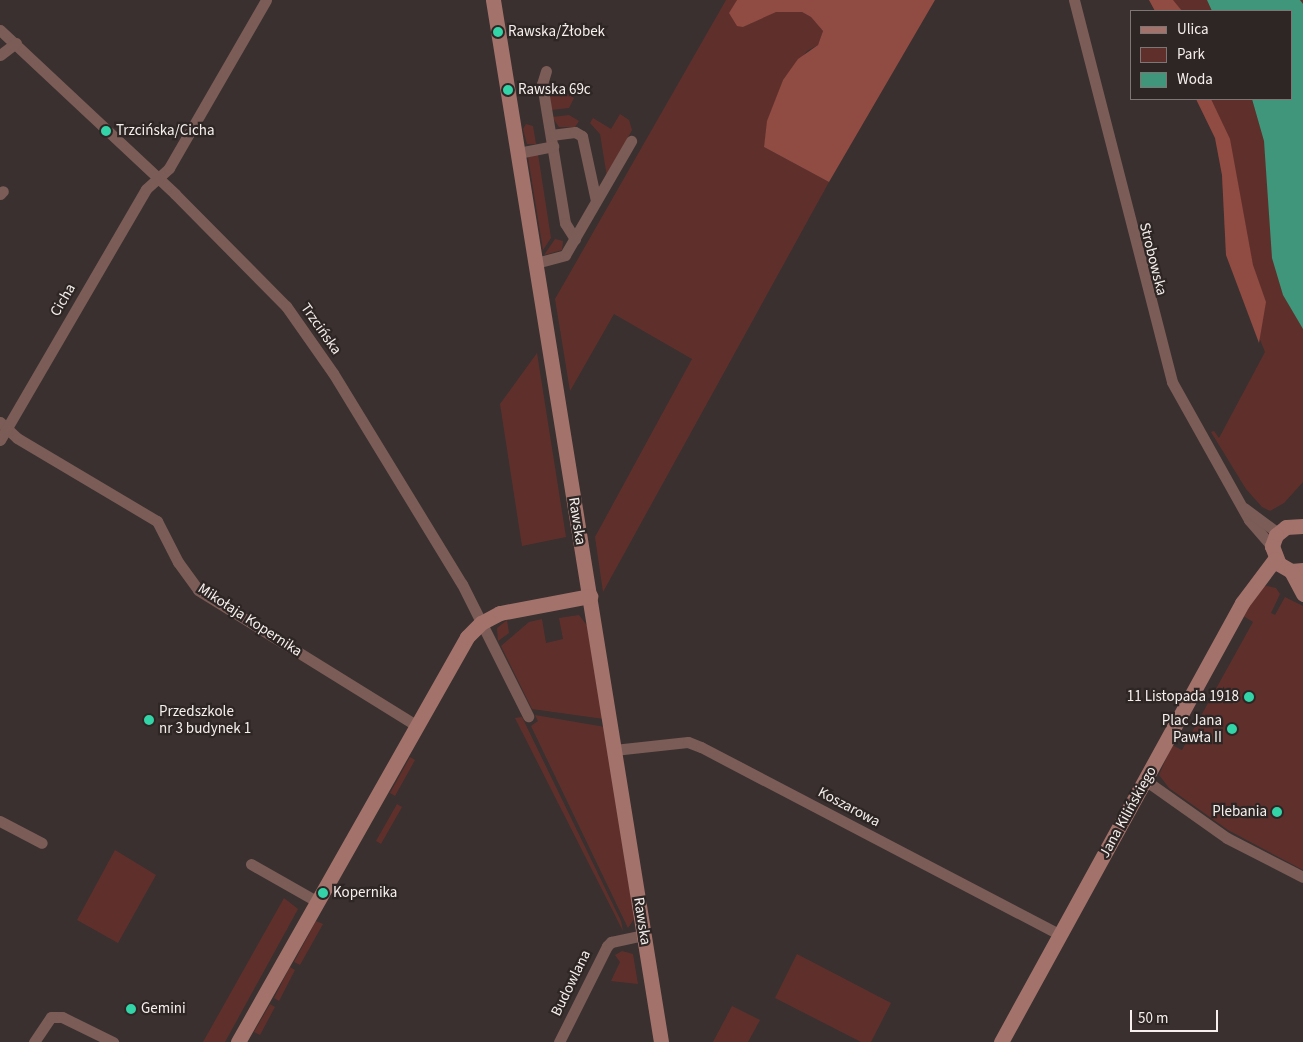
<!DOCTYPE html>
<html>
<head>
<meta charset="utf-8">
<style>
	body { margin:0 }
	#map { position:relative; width:1303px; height:1042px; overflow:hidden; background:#39302f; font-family:"Source Sans 3",sans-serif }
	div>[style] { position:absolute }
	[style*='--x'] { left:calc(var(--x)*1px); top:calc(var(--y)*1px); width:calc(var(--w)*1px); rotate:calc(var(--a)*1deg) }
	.green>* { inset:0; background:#5f302b }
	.forest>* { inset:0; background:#904b43 }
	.water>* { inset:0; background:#3f967b }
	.street>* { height:11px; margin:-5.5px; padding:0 5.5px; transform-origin:5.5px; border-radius:5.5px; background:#7b5c57 }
	.secondary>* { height:15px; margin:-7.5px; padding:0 7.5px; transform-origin:7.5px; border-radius:7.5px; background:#a3726b }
	.dots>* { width:14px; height:14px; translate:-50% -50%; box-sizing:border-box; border:2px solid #2e2625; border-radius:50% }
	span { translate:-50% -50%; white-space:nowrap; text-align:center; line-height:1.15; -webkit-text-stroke:4.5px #2e2625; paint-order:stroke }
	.poi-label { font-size:15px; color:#f5efee }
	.left { translate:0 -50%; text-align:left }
	.right { translate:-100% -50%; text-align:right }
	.street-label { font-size:15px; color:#f5efee }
	.legend { position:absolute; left:1130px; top:10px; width:162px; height:90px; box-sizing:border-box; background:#2e2625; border:1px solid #7e7675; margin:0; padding:6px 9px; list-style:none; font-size:15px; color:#f5efee }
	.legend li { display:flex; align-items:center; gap:10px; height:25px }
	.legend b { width:25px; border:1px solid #7e7675 }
	.scale { position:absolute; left:1130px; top:1010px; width:88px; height:22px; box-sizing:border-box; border:2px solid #f5efee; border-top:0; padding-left:6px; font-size:15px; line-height:18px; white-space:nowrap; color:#f5efee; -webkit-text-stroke:4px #2e2625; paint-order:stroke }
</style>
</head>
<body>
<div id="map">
	<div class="green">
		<div style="clip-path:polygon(726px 0,737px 0,730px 13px,743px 27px,776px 11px,802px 12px,811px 17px,823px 31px,818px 45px,807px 51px,783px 80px,768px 121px,764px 147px,829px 182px,603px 592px,595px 537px,692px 359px,614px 314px,570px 391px,555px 299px)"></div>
		<div style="clip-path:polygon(1149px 0,1303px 0,1303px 482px,1284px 503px,1270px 511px,1262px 507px,1246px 489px,1211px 432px,1214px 431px,1219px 438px,1265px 352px,1226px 255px,1222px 175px,1215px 138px,1196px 99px,1292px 99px,1292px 11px,1155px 11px)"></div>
		<div style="clip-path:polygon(546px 82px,574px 98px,569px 108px,550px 110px)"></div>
		<div style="clip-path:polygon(620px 114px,629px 120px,632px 130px,607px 177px,600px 134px,590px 123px,593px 118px,611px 129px)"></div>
		<div style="clip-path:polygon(569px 115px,579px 121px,575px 127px,559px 127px,552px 117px)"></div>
		<div style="clip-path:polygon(526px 124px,533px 126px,536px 144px,527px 144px,523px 129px)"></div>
		<div style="clip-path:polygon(538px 154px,551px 238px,543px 250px,528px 157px)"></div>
		<div style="clip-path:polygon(555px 239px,563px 241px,562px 250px,544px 255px)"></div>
		<div style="clip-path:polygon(537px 353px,566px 537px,522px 546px,500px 404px)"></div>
		<div style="clip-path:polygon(1267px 586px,1276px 588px,1280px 594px,1271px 613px,1275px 615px,1285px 597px,1303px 606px,1303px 870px,1228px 830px,1169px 788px,1159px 775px,1172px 745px,1182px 750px,1253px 622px,1242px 615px,1262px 587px)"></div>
		<div style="clip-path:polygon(579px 615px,589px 628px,604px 719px,532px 709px,501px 646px,529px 622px,542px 619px,546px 643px,563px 639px,559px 618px)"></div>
		<div style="clip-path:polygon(507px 620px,509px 633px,498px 641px,497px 628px)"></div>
		<div style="clip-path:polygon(535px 715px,605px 727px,634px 919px,628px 928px,531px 726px,538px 721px)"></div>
		<div style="clip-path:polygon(522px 717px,621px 921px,623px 931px,515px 718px)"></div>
		<div style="clip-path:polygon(410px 757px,415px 760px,395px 796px,390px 793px)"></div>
		<div style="clip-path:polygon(397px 804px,402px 807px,381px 844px,376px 841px)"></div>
		<div style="clip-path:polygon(115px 850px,156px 875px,118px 943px,77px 920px)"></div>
		<div style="clip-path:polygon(284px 898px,298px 909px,225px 1042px,203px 1042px)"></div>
		<div style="clip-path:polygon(316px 921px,323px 924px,300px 965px,294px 962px)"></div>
		<div style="clip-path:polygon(622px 951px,633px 954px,638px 984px,611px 981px,620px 962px,615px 955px)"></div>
		<div style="clip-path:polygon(797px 954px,891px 1003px,871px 1042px,861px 1042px,775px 998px)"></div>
		<div style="clip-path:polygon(290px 967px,295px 970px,279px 1001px,274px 998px)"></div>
		<div style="clip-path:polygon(270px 1004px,275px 1007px,260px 1035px,254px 1032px)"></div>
		<div style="clip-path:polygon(732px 1006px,760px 1020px,748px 1042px,713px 1042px)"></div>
	</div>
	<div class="forest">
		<div style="clip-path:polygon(737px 0,935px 0,829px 182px,764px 147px,767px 121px,783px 80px,798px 59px,818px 45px,823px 31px,811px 17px,802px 12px,776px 12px,743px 27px,737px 26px,729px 13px)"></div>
		<div style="clip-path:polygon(1149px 0,1173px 0,1182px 11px,1155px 11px)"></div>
		<div style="clip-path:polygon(1196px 99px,1211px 99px,1230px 139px,1253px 265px,1266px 302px,1259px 343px,1226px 255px,1222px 175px,1215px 138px)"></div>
	</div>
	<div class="water">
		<div style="clip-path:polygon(1207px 0,1300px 0,1303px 4px,1303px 329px,1283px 295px,1272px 258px,1264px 141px,1252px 99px,1292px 99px,1292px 11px,1212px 11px)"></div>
	</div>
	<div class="street">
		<div style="--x:1074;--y:0;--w:394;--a:75.6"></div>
		<div style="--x:1172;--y:382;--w:158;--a:60.8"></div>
		<div style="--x:1249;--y:520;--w:35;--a:49"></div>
		<div style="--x:0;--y:30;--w:240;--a:43.1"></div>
		<div style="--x:175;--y:194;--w:158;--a:45.3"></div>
		<div style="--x:286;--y:306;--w:82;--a:55"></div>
		<div style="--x:333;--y:373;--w:247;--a:58.6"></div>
		<div style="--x:462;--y:584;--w:148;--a:63.4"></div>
		<div style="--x:0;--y:55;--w:20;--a:-37"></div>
		<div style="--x:546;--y:71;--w:14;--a:107"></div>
		<div style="--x:542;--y:84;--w:141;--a:80.6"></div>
		<div style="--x:565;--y:223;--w:19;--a:58"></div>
		<div style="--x:551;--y:135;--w:24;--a:-7"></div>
		<div style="--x:575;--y:132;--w:8;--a:30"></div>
		<div style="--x:582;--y:136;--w:66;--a:77.8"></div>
		<div style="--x:518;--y:153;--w:36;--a:-11"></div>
		<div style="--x:0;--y:194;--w:4;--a:-45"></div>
		<div style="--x:536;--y:263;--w:30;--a:-15"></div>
		<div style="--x:565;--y:255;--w:132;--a:-59.9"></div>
		<div style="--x:0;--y:422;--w:23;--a:43"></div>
		<div style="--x:17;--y:438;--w:163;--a:30.7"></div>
		<div style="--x:157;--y:521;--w:46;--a:62.9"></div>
		<div style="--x:178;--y:562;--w:34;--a:54"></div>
		<div style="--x:198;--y:590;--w:258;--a:31.8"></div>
		<div style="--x:0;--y:440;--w:290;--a:-59.8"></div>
		<div style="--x:146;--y:189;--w:31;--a:-42"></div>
		<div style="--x:169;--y:168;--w:194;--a:-60"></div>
		<div style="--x:1244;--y:508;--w:42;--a:36.3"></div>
		<div style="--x:614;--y:750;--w:74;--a:-6.2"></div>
		<div style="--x:688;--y:742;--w:14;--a:21"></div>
		<div style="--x:701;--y:747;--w:405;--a:27.6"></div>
		<div style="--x:1145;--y:780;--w:100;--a:35.3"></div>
		<div style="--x:1227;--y:838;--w:85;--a:27.2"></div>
		<div style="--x:0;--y:821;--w:47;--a:27.6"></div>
		<div style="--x:251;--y:864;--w:77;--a:29.6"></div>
		<div style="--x:34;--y:1042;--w:30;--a:-56"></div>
		<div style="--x:51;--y:1017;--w:11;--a:0"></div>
		<div style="--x:62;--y:1017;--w:57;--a:26.1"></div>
		<div style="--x:559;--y:1042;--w:107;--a:-63.4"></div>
		<div style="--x:607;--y:946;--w:6;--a:-45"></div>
		<div style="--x:611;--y:942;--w:34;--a:-12"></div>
	</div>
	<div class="secondary">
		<div style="--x:493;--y:0;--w:1055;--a:80.84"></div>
		<div style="--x:1303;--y:526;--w:17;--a:177"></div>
		<div style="--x:1286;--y:527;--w:13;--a:141"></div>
		<div style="--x:1276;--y:535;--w:12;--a:110"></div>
		<div style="--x:1272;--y:546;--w:19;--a:69"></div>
		<div style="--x:1279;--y:564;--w:14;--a:30"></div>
		<div style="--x:1291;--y:571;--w:12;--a:-5"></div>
		<div style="--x:1291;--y:571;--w:26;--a:62"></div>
		<div style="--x:238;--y:1042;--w:465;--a:-60.5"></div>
		<div style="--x:467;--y:637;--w:20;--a:-45"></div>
		<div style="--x:481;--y:623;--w:21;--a:-28"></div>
		<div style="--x:500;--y:613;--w:92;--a:-10.7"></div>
		<div style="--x:1001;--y:1042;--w:501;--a:-61.23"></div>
		<div style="--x:1242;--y:603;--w:55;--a:-53.1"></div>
	</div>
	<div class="dots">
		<div style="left:498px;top:32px;background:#32d4a8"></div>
		<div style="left:508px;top:90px;background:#32d4a8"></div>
		<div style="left:106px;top:131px;background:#32d4a8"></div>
		<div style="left:1249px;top:697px;background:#32d4a8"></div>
		<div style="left:149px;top:720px;background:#32d4a8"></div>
		<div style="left:1232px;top:729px;background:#32d4a8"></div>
		<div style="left:1277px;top:812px;background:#32d4a8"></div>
		<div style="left:323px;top:893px;background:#32d4a8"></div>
		<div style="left:131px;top:1009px;background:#32d4a8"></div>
	</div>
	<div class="poi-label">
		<span class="left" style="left:508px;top:32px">Rawska/Żłobek</span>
		<span class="left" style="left:518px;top:90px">Rawska 69c</span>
		<span class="left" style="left:116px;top:131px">Trzcińska/Cicha</span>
		<span class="right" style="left:1239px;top:697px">11 Listopada 1918</span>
		<span class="left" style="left:159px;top:720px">Przedszkole<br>nr 3 budynek 1</span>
		<span class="right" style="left:1222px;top:729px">Plac Jana<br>Pawła II</span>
		<span class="right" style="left:1267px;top:812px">Plebania</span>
		<span class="left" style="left:333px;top:893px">Kopernika</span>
		<span class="left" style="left:141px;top:1009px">Gemini</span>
	</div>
	<div class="street-label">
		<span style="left:1153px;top:259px;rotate:76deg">Strobowska</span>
		<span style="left:63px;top:300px;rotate:-60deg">Cicha</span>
		<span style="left:321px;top:329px;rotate:55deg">Trzcińska</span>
		<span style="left:577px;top:521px;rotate:81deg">Rawska</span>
		<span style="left:250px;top:620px;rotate:33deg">Mikołaja Kopernika</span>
		<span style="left:849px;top:807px;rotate:28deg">Koszarowa</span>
		<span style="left:1128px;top:812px;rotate:-61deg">Jana Kilińskiego</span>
		<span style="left:642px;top:921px;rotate:81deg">Rawska</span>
		<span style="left:571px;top:983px;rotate:-64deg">Budowlana</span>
	</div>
	<ul class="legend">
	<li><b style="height:6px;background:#a3726b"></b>Ulica</li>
	<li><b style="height:14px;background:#5f302b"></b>Park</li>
	<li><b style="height:14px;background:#3f967b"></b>Woda</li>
	</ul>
	<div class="scale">50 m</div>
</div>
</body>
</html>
